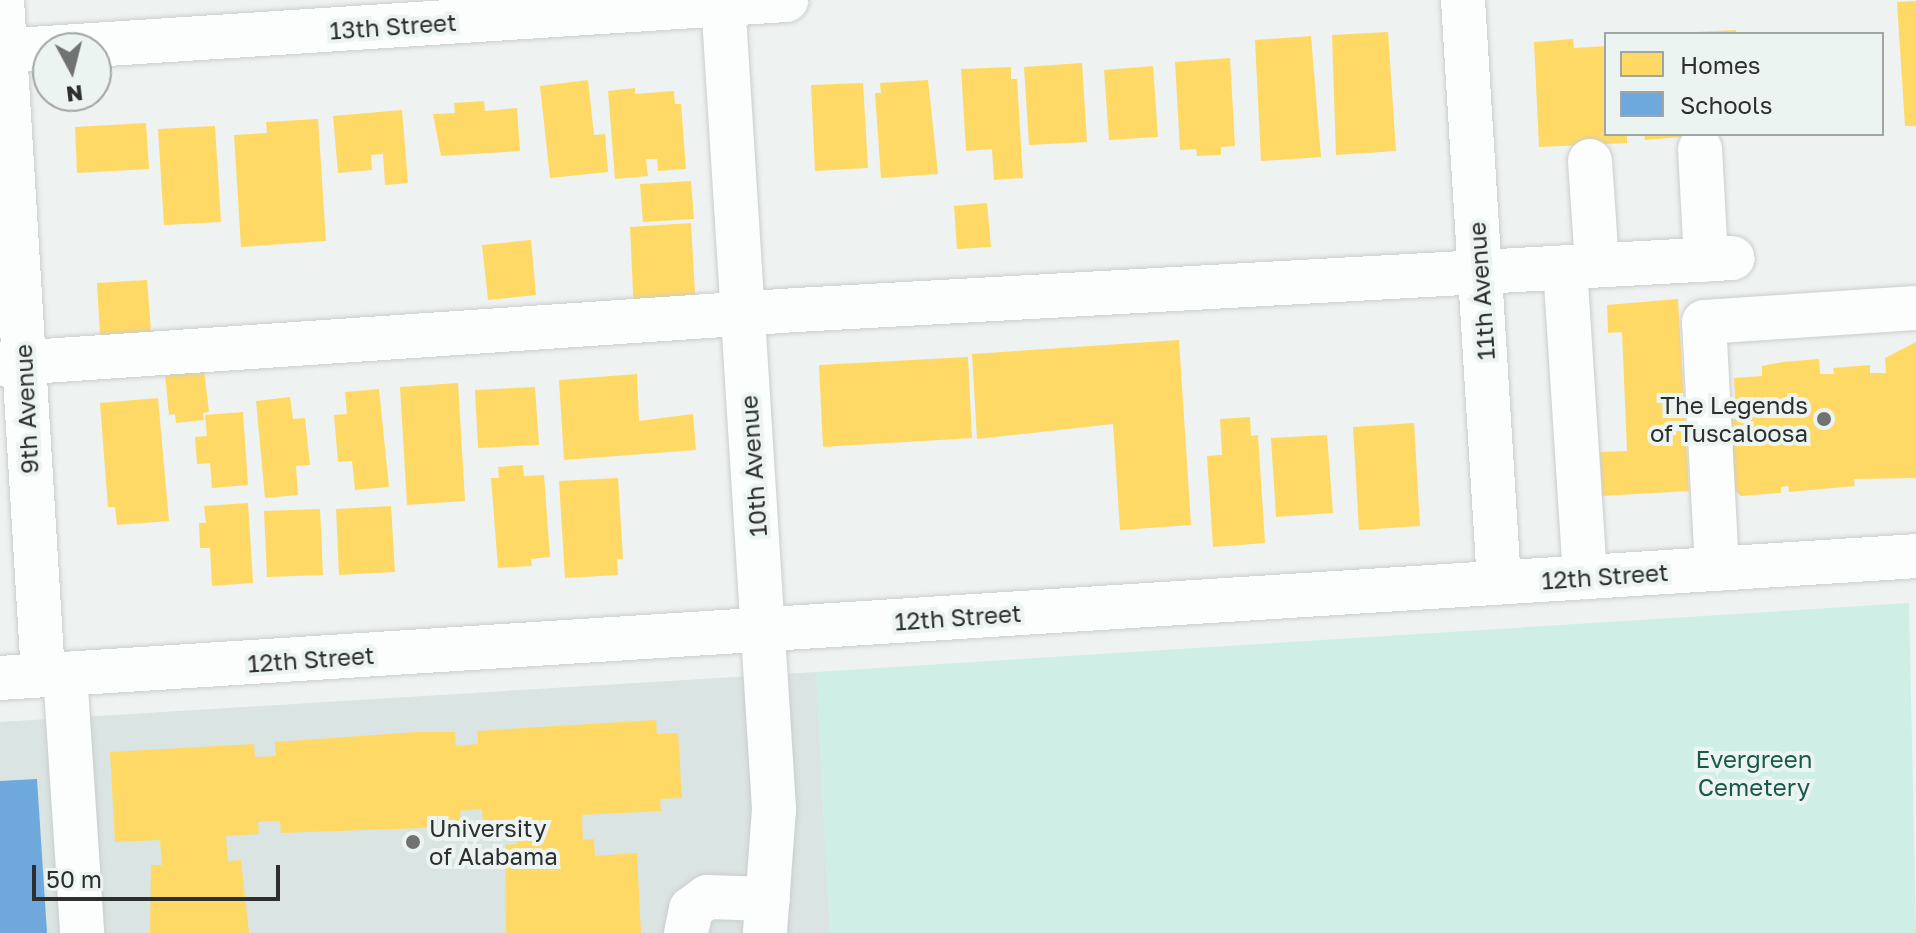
<!DOCTYPE html>
<html>
<head>
<meta charset="utf-8">
<style>
	body { margin:0 }
	#map { position:relative; width:1916px; height:933px; overflow:hidden; background:#eef2f1; font-family:"Golos Text",sans-serif }
	div>[style] { position:absolute }
	[style*='--x'] { left:calc(var(--x)*1px); top:calc(var(--y)*1px); width:calc(var(--w)*1px); rotate:calc(var(--a)*1deg) }
	.built>* { inset:0; background:#dae4e2 }
	.green>* { inset:0; background:#cfeee5 }
	.homes>* { inset:0; background:#ffd966 }
	.schools>* { inset:0; background:#6fa8dc }
	.roads { filter:drop-shadow(0 0 2px #cacdcd) drop-shadow(0 0 2px #cacdcd) }
	.minor>* { height:44px; margin:-22px; padding:0 22px; transform-origin:22px; border-radius:22px; background:#fcfdfd }
	.major>* { height:44px; margin:-22px; padding:0 22px; transform-origin:22px; border-radius:22px; background:#fcfdfd }
	.dots>* { width:22px; height:22px; translate:-50% -50%; box-sizing:border-box; border:4px solid #ecf4f2; border-radius:50% }
	span { translate:-50% -50%; white-space:nowrap; text-align:center; line-height:1.15; -webkit-text-stroke:8px #ecf4f2; paint-order:stroke }
	.street-label { font-size:24px; color:#2c2f2e }
	.poi-label { font-size:24px; color:#2c2f2e }
	.right { translate:-100% -50%; text-align:right }
	.left { translate:0 -50%; text-align:left }
	.park-label { font-size:24px; color:#1b584c }
	.legend { position:absolute; left:1604px; top:32px; width:280px; height:104px; box-sizing:border-box; background:#ecf4f2; border:2px solid #9fa5a4; margin:0; padding:10px 14px; list-style:none; font-size:24px; color:#2c2f2e }
	.legend li { display:flex; align-items:center; gap:16px; height:40px }
	.legend b { width:40px; border:2px solid #9fa5a4 }
	.north { position:absolute; left:32px; top:32px; width:80px; height:80px; box-sizing:border-box; background:#ecf4f2; border:2px solid #9fa5a4; border-radius:50%; rotate:173deg; font-size:22px; font-weight:700; line-height:32px; text-align:center; color:#2c2f2e }
	.north::after { content:''; display:block; margin:auto; width:28px; height:36px; background:#707372; clip-path:polygon(50% 0,100% 100%,50% 72%,0 100%) }
	.scale { position:absolute; left:32px; top:865px; width:248px; height:36px; box-sizing:border-box; border:4px solid #2c2f2e; border-top:0; padding-left:10px; font-size:24px; line-height:28px; white-space:nowrap; color:#2c2f2e; -webkit-text-stroke:6px #ecf4f2; paint-order:stroke }
</style>
</head>
<body>
<div id="map">
	<div class="built">
		<div style="clip-path:polygon(816px 672px,830px 933px,0 933px,0 722px)"></div>
	</div>
	<div class="green">
		<div style="clip-path:polygon(1909px 603px,1916px 933px,830px 933px,816px 672px)"></div>
	</div>
	<div class="homes">
		<div style="clip-path:polygon(1916px 1px,1916px 126px,1905px 126px,1897px 2px)"></div>
		<div style="clip-path:polygon(1736px 30px,1736px 34px,1695px 34px,1695px 32px)"></div>
		<div style="clip-path:polygon(1388px 32px,1396px 151px,1336px 155px,1332px 35px)"></div>
		<div style="clip-path:polygon(1311px 36px,1321px 157px,1261px 161px,1255px 40px)"></div>
		<div style="clip-path:polygon(1573px 39px,1574px 48px,1606px 46px,1606px 134px,1627px 134px,1627px 143px,1539px 147px,1534px 42px)"></div>
		<div style="clip-path:polygon(1230px 58px,1235px 146px,1221px 147px,1221px 155px,1197px 156px,1196px 149px,1180px 150px,1175px 62px)"></div>
		<div style="clip-path:polygon(1082px 63px,1087px 142px,1029px 145px,1024px 67px)"></div>
		<div style="clip-path:polygon(1153px 66px,1158px 137px,1109px 140px,1104px 70px)"></div>
		<div style="clip-path:polygon(1011px 67px,1011px 79px,1017px 79px,1023px 178px,994px 180px,992px 149px,966px 151px,961px 69px)"></div>
		<div style="clip-path:polygon(588px 80px,594px 135px,605px 134px,608px 172px,550px 178px,540px 86px)"></div>
		<div style="clip-path:polygon(928px 80px,938px 174px,881px 178px,875px 93px,881px 93px,880px 83px)"></div>
		<div style="clip-path:polygon(863px 83px,868px 168px,815px 171px,811px 85px)"></div>
		<div style="clip-path:polygon(635px 88px,635px 94px,674px 91px,675px 104px,681px 104px,686px 169px,658px 171px,657px 159px,646px 159px,648px 176px,615px 179px,608px 91px)"></div>
		<div style="clip-path:polygon(484px 101px,485px 111px,517px 108px,520px 151px,441px 156px,433px 114px,455px 113px,454px 103px)"></div>
		<div style="clip-path:polygon(402px 110px,408px 183px,385px 185px,383px 154px,371px 155px,372px 170px,338px 173px,333px 116px)"></div>
		<div style="clip-path:polygon(318px 119px,326px 241px,241px 247px,234px 135px,267px 133px,266px 122px)"></div>
		<div style="clip-path:polygon(146px 123px,149px 169px,77px 173px,75px 127px)"></div>
		<div style="clip-path:polygon(215px 126px,221px 222px,164px 225px,158px 129px)"></div>
		<div style="clip-path:polygon(1644px 134px,1694px 134px,1694px 136px,1645px 140px)"></div>
		<div style="clip-path:polygon(691px 181px,694px 219px,643px 222px,640px 184px)"></div>
		<div style="clip-path:polygon(987px 203px,991px 247px,957px 249px,954px 206px)"></div>
		<div style="clip-path:polygon(691px 223px,696px 310px,634px 314px,630px 227px)"></div>
		<div style="clip-path:polygon(531px 240px,536px 295px,488px 300px,482px 245px)"></div>
		<div style="clip-path:polygon(147px 280px,151px 332px,100px 335px,97px 283px)"></div>
		<div style="clip-path:polygon(1678px 299px,1689px 491px,1602px 496px,1600px 452px,1627px 451px,1622px 332px,1608px 333px,1607px 305px)"></div>
		<div style="clip-path:polygon(1179px 340px,1191px 525px,1120px 530px,1113px 424px,977px 439px,972px 354px)"></div>
		<div style="clip-path:polygon(1916px 342px,1916px 478px,1854px 479px,1855px 486px,1789px 492px,1788px 486px,1781px 487px,1781px 493px,1741px 496px,1731px 487px,1727px 420px,1736px 419px,1734px 378px,1762px 376px,1762px 366px,1783px 362px,1819px 359px,1820px 374px,1834px 374px,1833px 368px,1870px 365px,1870px 373px,1886px 373px,1885px 358px)"></div>
		<div style="clip-path:polygon(968px 357px,972px 438px,823px 447px,819px 365px)"></div>
		<div style="clip-path:polygon(203px 360px,209px 412px,203px 413px,204px 420px,176px 423px,175px 414px,169px 415px,164px 364px)"></div>
		<div style="clip-path:polygon(637px 374px,639px 421px,693px 414px,696px 450px,564px 460px,559px 380px)"></div>
		<div style="clip-path:polygon(458px 383px,465px 501px,407px 505px,400px 387px)"></div>
		<div style="clip-path:polygon(535px 387px,539px 445px,478px 448px,475px 390px)"></div>
		<div style="clip-path:polygon(379px 389px,389px 487px,355px 490px,352px 461px,338px 462px,334px 415px,347px 414px,345px 392px)"></div>
		<div style="clip-path:polygon(290px 397px,293px 419px,305px 418px,310px 465px,296px 466px,298px 495px,265px 498px,256px 401px)"></div>
		<div style="clip-path:polygon(158px 398px,169px 521px,117px 525px,115px 507px,108px 507px,100px 403px)"></div>
		<div style="clip-path:polygon(243px 412px,248px 485px,212px 488px,210px 463px,197px 464px,195px 437px,207px 436px,205px 415px)"></div>
		<div style="clip-path:polygon(1250px 417px,1251px 436px,1258px 435px,1265px 543px,1213px 547px,1207px 456px,1222px 455px,1220px 419px)"></div>
		<div style="clip-path:polygon(1414px 423px,1420px 526px,1359px 530px,1353px 427px)"></div>
		<div style="clip-path:polygon(1327px 435px,1333px 513px,1276px 517px,1271px 438px)"></div>
		<div style="clip-path:polygon(523px 465px,524px 476px,544px 475px,550px 557px,531px 559px,532px 566px,498px 568px,491px 478px,499px 478px,498px 467px)"></div>
		<div style="clip-path:polygon(618px 478px,623px 559px,617px 559px,618px 575px,565px 578px,559px 481px)"></div>
		<div style="clip-path:polygon(248px 503px,253px 583px,212px 586px,210px 548px,200px 548px,199px 523px,206px 523px,204px 506px)"></div>
		<div style="clip-path:polygon(391px 506px,395px 572px,339px 575px,336px 509px)"></div>
		<div style="clip-path:polygon(320px 509px,323px 575px,267px 577px,264px 511px)"></div>
		<div style="clip-path:polygon(656px 720px,657px 734px,678px 733px,682px 798px,660px 799px,661px 811px,582px 815px,583px 840px,594px 839px,595px 856px,637px 853px,641px 933px,506px 933px,505px 845px,517px 844px,516px 819px,483px 821px,482px 809px,460px 811px,461px 823px,422px 828px,281px 833px,280px 821px,258px 822px,259px 834px,226px 836px,228px 861px,241px 860px,249px 933px,150px 933px,151px 865px,162px 865px,160px 840px,115px 842px,110px 752px,254px 744px,255px 757px,276px 756px,275px 742px,417px 732px,455px 732px,456px 746px,478px 744px,477px 731px)"></div>
	</div>
	<div class="schools">
		<div style="clip-path:polygon(37px 779px,47px 933px,0 933px,0 781px)"></div>
	</div>
	<div class="roads">
		<div class="minor">
			<div style="--x:2;--y:0;--w:676;--a:86.52"></div>
			<div style="--x:1463;--y:0;--w:583;--a:86.46"></div>
			<div style="--x:0;--y:51;--w:788;--a:-3.71"></div>
			<div style="--x:1700;--y:149;--w:111;--a:86.9"></div>
			<div style="--x:1590;--y:161;--w:104;--a:86.1"></div>
			<div style="--x:1565;--y:267;--w:311;--a:86.3"></div>
			<div style="--x:0;--y:364;--w:799;--a:-3.88"></div>
			<div style="--x:797;--y:310;--w:937;--a:-3.18"></div>
			<div style="--x:1717;--y:569;--w:247;--a:-93"></div>
			<div style="--x:1704;--y:322;--w:212;--a:-3.8"></div>
			<div style="--x:65;--y:674;--w:260;--a:86.2"></div>
			<div style="--x:0;--y:678;--w:1920;--a:-3.64"></div>
			<div style="--x:686;--y:933;--w:25;--a:-78"></div>
			<div style="--x:691;--y:909;--w:20;--a:-37"></div>
			<div style="--x:707;--y:897;--w:61;--a:1.9"></div>
		</div>
		<div class="major">
			<div style="--x:723;--y:0;--w:811;--a:86.39"></div>
			<div style="--x:774;--y:809;--w:124;--a:94.2"></div>
		</div>
	</div>
	<div class="dots">
		<div style="left:1824px;top:419px;background:#707372"></div>
		<div style="left:413px;top:842px;background:#707372"></div>
	</div>
	<div class="street-label">
		<span style="left:393px;top:26px;rotate:-4deg">13th Street</span>
		<span style="left:1481px;top:291px;rotate:-94deg">11th Avenue</span>
		<span style="left:26px;top:409px;rotate:-93deg">9th Avenue</span>
		<span style="left:753px;top:466px;rotate:-94deg">10th Avenue</span>
		<span style="left:1605px;top:576px;rotate:-4deg">12th Street</span>
		<span style="left:958px;top:617px;rotate:-4deg">12th Street</span>
		<span style="left:311px;top:659px;rotate:-4deg">12th Street</span>
	</div>
	<div class="poi-label">
		<span class="right" style="left:1808px;top:419px">The Legends<br>of Tuscaloosa</span>
		<span class="left" style="left:429px;top:842px">University<br>of Alabama</span>
	</div>
	<div class="park-label">
		<span style="left:1754px;top:773px">Evergreen<br>Cemetery</span>
	</div>
	<ul class="legend">
	<li><b style="height:22px;background:#ffd966"></b>Homes</li>
	<li><b style="height:22px;background:#6fa8dc"></b>Schools</li>
	</ul>
	<div class="north">N</div>
	<div class="scale">50 m</div>
</div>
</body>
</html>
